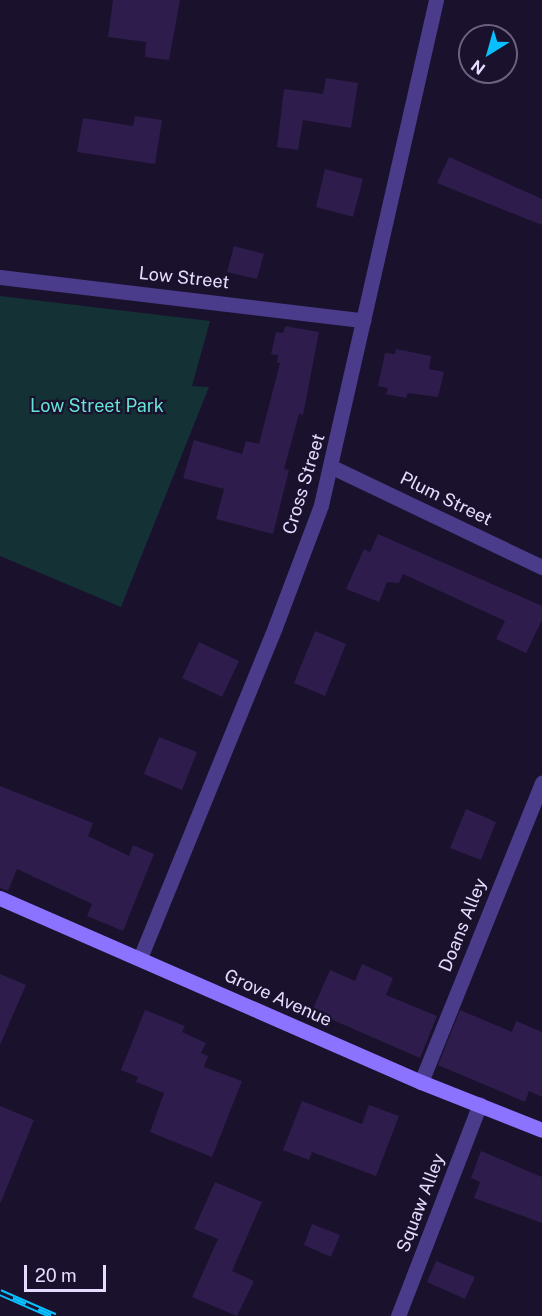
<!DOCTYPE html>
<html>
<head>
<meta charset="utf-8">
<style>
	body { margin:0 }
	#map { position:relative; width:542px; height:1316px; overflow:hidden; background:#1a112c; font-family:"Public Sans",sans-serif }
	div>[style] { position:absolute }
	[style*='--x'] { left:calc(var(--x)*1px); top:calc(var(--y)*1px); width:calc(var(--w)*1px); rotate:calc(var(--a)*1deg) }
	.green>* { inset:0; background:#143236 }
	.building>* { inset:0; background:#2e1c4d }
	.street>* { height:15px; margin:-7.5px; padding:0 7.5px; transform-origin:7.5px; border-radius:7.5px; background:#4b3b8b }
	.secondary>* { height:15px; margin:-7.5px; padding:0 7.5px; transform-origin:7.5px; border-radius:7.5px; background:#8c73ff }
	.rail>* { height:7px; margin-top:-3.5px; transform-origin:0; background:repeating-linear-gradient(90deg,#1a112c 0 14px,#08c0ff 0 28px); box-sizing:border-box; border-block:2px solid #08c0ff }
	span { translate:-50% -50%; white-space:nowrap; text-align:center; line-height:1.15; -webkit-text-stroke:4.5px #1a112c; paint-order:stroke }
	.street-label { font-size:18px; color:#e5dcff }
	.park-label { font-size:18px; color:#64e3d7 }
	.north { position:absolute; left:458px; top:24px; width:60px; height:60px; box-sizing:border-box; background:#1a112c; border:2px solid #6b6280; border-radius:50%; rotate:217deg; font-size:16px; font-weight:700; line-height:24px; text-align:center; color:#e5dcff }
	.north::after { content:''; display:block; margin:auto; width:21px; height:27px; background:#08c0ff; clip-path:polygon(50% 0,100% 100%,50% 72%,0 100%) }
	.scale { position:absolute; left:24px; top:1265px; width:82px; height:27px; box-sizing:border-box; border:3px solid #e5dcff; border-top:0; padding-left:8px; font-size:18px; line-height:21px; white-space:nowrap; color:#e5dcff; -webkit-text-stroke:4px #1a112c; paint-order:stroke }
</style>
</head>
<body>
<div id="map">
	<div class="green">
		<div style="clip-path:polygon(0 296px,210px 321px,192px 386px,209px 387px,121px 607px,0 556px)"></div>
	</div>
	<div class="building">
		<div style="clip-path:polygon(113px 0,180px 0,169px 60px,145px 57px,146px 42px,108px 37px)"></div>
		<div style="clip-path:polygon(326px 78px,358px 83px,351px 128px,303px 120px,298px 150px,277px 147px,284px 89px,323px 94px)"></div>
		<div style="clip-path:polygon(135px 116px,162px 120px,155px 164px,77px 152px,83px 118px,133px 126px)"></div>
		<div style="clip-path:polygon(449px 157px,542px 199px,542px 225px,437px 183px)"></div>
		<div style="clip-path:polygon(325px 169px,363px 179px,353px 217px,316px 207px)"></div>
		<div style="clip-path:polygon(234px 246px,264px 254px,257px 279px,227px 272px)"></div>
		<div style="clip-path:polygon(285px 326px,319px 332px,303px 415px,299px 414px,284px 469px,289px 470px,273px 534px,216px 519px,224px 489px,183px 478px,194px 440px,242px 454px,246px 441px,259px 444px,280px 363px,277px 363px,278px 355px,271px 354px,276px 332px,283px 333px)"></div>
		<div style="clip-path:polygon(396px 349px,431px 356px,429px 369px,444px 372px,438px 397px,408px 393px,406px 398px,386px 394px,388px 388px,378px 386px,385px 353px,395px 354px)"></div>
		<div style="clip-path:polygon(378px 534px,542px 606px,542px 620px,526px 653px,496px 639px,505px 621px,403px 574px,399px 583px,387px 582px,379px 602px,346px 589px,364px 549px,370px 552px)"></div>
		<div style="clip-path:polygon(315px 631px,346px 644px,325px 696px,294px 683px)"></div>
		<div style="clip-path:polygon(199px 642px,239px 661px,222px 697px,182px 678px)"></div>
		<div style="clip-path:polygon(159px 737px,197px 752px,182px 790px,144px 774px)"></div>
		<div style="clip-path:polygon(0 786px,93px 823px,88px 836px,129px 856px,133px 845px,154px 854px,123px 931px,87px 916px,92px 904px,17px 869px,8px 891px,0 888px)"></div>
		<div style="clip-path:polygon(466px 809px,496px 822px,481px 860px,450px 848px)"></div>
		<div style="clip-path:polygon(362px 964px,393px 978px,386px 995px,437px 1016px,420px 1058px,312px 1011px,330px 970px,355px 981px)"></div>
		<div style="clip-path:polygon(0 974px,26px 985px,0 1045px)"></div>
		<div style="clip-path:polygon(145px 1010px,185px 1026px,182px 1032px,206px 1043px,201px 1053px,208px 1056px,204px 1067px,242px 1081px,212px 1157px,150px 1132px,164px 1093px,136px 1082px,138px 1077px,121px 1070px)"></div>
		<div style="clip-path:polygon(460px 1010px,512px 1032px,516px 1021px,542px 1032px,542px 1097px,529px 1091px,525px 1102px,438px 1065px)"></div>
		<div style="clip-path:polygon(302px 1101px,362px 1124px,369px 1105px,399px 1116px,376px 1176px,312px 1152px,309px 1160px,283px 1150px)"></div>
		<div style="clip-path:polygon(0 1106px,34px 1120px,1px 1202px,0 1202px)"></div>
		<div style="clip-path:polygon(481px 1151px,542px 1177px,542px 1223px,474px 1198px,480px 1182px,471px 1178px)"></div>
		<div style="clip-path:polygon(215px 1182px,262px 1202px,232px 1271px,254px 1281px,237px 1316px,192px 1297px,218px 1239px,194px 1229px)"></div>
		<div style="clip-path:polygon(312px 1224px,340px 1235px,331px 1257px,304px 1245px)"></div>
		<div style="clip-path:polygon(436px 1261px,475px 1277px,465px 1299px,427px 1282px)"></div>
	</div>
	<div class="street">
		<div style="--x:0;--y:277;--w:366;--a:6.8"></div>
		<div style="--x:332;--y:467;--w:233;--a:25.5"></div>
		<div style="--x:140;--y:958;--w:357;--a:-67.8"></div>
		<div style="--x:275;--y:627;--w:130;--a:-69.3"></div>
		<div style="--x:321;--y:505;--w:518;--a:-77.17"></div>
		<div style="--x:421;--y:1082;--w:323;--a:-68"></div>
		<div style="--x:398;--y:1316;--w:227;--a:-68.9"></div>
	</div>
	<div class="secondary">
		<div style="--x:0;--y:898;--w:459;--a:23.6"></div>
		<div style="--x:421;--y:1082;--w:130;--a:21.6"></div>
	</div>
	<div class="rail">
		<div style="--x:0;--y:1292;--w:60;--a:23.6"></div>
	</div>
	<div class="street-label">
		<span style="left:184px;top:278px;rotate:6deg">Low Street</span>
		<span style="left:304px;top:484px;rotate:-73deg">Cross Street</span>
		<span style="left:446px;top:499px;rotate:26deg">Plum Street</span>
		<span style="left:463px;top:925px;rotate:-68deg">Doans Alley</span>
		<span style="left:278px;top:998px;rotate:24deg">Grove Avenue</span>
		<span style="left:421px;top:1203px;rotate:-69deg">Squaw Alley</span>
	</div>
	<div class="park-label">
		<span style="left:97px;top:406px">Low Street Park</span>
	</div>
	<div class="north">N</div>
	<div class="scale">20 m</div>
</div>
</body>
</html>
